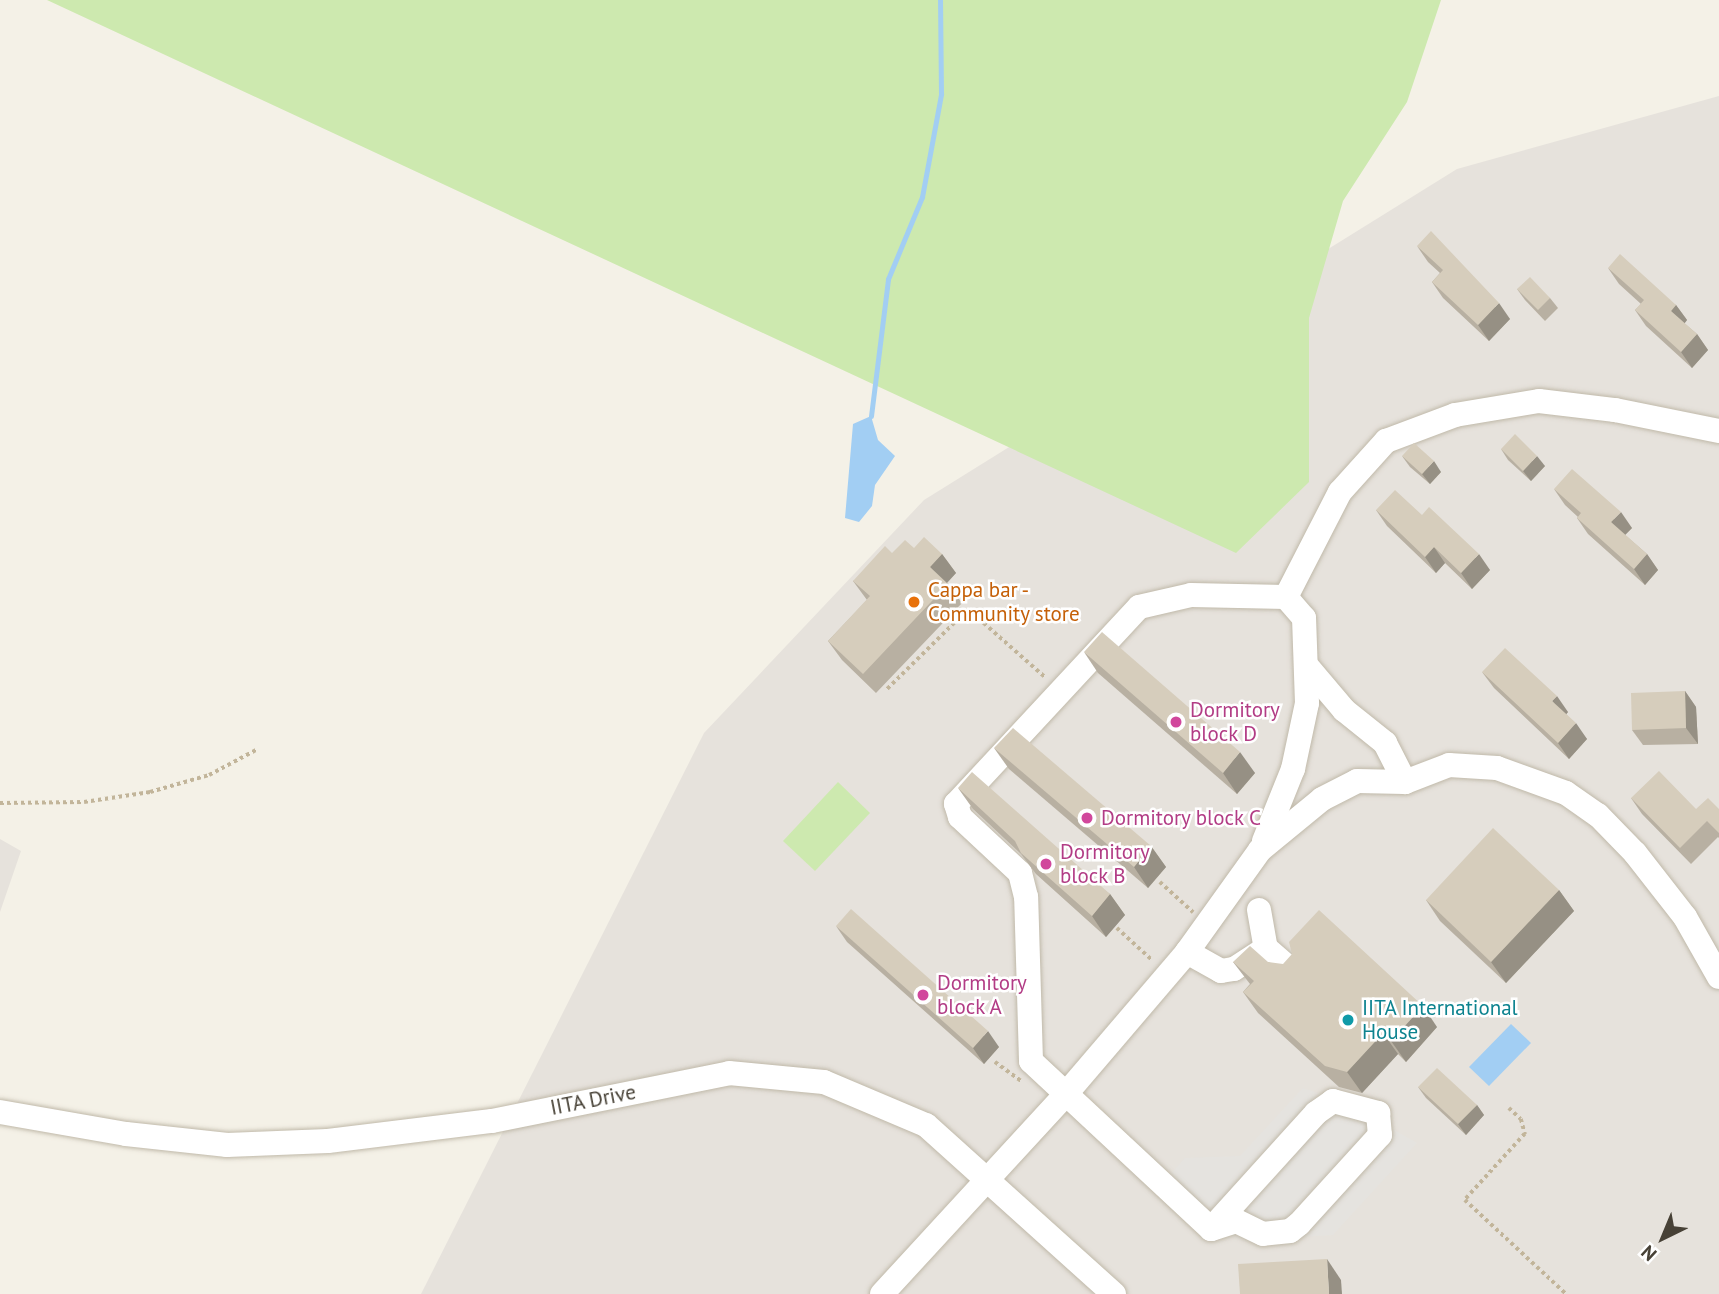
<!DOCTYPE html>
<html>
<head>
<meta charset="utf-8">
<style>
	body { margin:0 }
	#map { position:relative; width:1719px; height:1294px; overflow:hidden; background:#f4f1e7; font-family:"PT Sans",sans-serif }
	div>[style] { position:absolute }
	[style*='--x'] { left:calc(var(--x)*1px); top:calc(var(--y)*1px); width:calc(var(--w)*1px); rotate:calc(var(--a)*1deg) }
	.industrial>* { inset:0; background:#e6e2dc }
	.green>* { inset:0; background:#cde9af }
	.parking>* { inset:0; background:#e5e3df }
	.water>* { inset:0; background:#a2cef3 }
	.stream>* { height:5px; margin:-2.5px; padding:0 2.5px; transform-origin:2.5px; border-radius:2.5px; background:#a2cef3 }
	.path>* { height:3.5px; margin-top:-1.75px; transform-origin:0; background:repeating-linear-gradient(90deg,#c2b59a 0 3.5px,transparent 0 7px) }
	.roads { filter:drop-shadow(0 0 2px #c0b9a9) drop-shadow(0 0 2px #c0b9a9) }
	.minor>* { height:24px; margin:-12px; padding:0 12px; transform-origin:12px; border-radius:12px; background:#fff }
	.wall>* { inset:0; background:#b8b0a2 }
	.shaded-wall>* { inset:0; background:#969084 }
	.building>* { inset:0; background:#d6cdbc }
	.dots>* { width:19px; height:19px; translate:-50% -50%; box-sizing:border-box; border:4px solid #fff; border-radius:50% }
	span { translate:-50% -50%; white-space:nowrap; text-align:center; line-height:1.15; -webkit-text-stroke:5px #fff; paint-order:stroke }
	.food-label { font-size:21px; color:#c56008 }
	.left { translate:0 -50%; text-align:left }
	.hotel-label { font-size:21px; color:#b23c85 }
	.culture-label { font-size:21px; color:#0d838f }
	.street-label { font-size:21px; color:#474136 }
	.north { position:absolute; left:1628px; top:1203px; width:70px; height:70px; -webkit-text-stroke:5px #fff; paint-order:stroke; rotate:223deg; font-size:19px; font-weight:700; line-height:28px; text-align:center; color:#474136 }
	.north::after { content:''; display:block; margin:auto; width:24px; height:32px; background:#474136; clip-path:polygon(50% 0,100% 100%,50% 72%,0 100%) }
</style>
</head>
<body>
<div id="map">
	<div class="industrial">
		<div style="clip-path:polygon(1719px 96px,1719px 1294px,421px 1294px,704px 733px,924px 500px,1457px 169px)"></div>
		<div style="clip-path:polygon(0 839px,21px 851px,0 912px)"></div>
	</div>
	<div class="green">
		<div style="clip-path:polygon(47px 0,1441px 0,1407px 102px,1343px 201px,1309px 318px,1309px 482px,1236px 553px)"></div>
		<div style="clip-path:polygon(838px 782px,870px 813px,815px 871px,783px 841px)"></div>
	</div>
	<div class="parking">
		<div style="clip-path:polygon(1303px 1088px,1347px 1103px,1417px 1143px,1333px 1235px,1245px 1241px,1229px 1235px,1166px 1179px,1185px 1158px,1240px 1156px)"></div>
	</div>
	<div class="water">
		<div style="clip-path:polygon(871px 416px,878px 440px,895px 456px,875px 485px,872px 506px,859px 522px,845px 518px,853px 424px)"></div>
		<div style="clip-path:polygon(1511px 1024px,1531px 1043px,1489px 1086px,1469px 1067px)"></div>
	</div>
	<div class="stream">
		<div style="--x:871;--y:416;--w:138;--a:-82.9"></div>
		<div style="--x:888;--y:279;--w:89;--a:-67.5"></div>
		<div style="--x:922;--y:197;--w:105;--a:-79.5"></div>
		<div style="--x:941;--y:94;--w:94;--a:-90.6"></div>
	</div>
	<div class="path">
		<div style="--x:887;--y:689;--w:114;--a:-44.6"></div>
		<div style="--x:968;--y:609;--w:104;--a:41.5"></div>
		<div style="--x:0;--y:803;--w:84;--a:-0.7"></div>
		<div style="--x:84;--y:802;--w:67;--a:-8.6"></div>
		<div style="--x:150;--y:792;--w:61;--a:-16.1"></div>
		<div style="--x:209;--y:775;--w:53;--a:-28"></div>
		<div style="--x:1160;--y:882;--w:45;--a:42.3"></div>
		<div style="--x:1117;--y:928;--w:47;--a:42.4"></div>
		<div style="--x:995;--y:1062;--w:34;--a:36"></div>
		<div style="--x:1509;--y:1108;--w:16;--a:43"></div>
		<div style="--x:1521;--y:1119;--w:16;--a:75"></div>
		<div style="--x:1525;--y:1134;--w:89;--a:132.3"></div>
		<div style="--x:1465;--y:1200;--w:138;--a:42.9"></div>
	</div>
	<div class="roads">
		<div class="minor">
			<div style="--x:1306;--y:665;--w:59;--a:49.8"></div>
			<div style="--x:1344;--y:710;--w:53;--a:38.8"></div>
			<div style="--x:1385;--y:743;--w:44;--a:62.9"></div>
			<div style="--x:1264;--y:841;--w:78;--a:-68.1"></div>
			<div style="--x:1293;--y:769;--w:67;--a:-78"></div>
			<div style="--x:1307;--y:703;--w:85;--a:-92"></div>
			<div style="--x:1304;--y:618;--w:28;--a:-131"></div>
			<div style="--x:1286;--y:597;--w:118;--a:-62.8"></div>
			<div style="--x:1340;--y:492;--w:69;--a:-48"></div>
			<div style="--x:1386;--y:441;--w:74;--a:-20.6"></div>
			<div style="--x:1455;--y:415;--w:85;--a:-9.5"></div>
			<div style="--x:1539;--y:401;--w:77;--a:6.8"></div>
			<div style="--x:1615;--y:410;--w:106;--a:11.4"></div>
			<div style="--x:1259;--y:910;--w:39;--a:80"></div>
			<div style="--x:1187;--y:952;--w:39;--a:29"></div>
			<div style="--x:1221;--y:971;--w:13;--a:-9"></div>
			<div style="--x:1234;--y:969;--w:38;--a:-33"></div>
			<div style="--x:1266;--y:948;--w:35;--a:41"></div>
			<div style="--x:1333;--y:1101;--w:47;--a:14.9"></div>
			<div style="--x:1378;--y:1113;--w:22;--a:85"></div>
			<div style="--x:1380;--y:1135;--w:120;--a:132.3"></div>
			<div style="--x:1299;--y:1224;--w:11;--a:142"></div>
			<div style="--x:1290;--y:1231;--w:27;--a:174"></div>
			<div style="--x:1263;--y:1234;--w:30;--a:-154"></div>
			<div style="--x:1236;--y:1221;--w:26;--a:162"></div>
			<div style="--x:1211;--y:1229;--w:156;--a:-47.8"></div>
			<div style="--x:1316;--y:1113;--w:21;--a:-35"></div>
			<div style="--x:0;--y:1112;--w:128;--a:9.9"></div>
			<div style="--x:126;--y:1134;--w:102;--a:6.2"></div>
			<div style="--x:227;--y:1145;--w:101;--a:-2.3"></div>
			<div style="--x:328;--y:1141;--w:165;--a:-7"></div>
			<div style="--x:492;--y:1121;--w:242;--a:-11.4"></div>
			<div style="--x:729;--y:1073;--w:95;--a:5.4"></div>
			<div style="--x:824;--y:1082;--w:111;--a:22.9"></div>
			<div style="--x:926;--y:1125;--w:253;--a:42"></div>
			<div style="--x:1211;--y:1229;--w:246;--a:-137"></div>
			<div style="--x:1031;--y:1061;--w:164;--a:-91.7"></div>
			<div style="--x:1026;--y:897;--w:25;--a:-104"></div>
			<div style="--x:1020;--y:873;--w:82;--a:-137"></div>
			<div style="--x:960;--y:817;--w:14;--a:-107"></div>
			<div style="--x:956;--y:804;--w:269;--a:-47.1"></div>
			<div style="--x:1139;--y:607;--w:53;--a:-13"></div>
			<div style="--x:1191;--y:595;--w:95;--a:1.2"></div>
			<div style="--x:882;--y:1294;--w:270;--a:-47.4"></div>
			<div style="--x:1065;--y:1095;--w:188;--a:-49.5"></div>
			<div style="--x:1187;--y:952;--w:125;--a:-54.4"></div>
			<div style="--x:1260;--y:850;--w:80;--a:-39.4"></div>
			<div style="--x:1322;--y:799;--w:39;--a:-27"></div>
			<div style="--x:1357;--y:781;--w:48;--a:1.2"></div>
			<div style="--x:1405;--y:782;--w:47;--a:-21.1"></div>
			<div style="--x:1449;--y:765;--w:48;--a:3.6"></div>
			<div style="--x:1497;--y:768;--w:73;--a:19.9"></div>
			<div style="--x:1566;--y:793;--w:39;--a:35"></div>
			<div style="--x:1598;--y:815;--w:53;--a:45.8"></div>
			<div style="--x:1635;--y:853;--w:81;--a:52"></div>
			<div style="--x:1685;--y:917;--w:69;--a:60.5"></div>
		</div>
	</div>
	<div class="wall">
		<div style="clip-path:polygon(1417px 246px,1510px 319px,1489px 341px,1443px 298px,1432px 282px,1440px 273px,1428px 262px)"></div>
		<div style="clip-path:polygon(1608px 268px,1676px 305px,1687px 320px,1684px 323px,1697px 334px,1708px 350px,1692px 368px,1646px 326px,1635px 310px,1641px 304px,1619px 284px)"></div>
		<div style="clip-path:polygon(1517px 289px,1550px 298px,1558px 308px,1545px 321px,1525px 300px)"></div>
		<div style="clip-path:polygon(1501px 449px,1545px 466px,1531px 481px,1508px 460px)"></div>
		<div style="clip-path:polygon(1402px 456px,1441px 472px,1430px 484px,1410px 467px)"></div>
		<div style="clip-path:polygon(1554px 489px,1632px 528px,1625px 535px,1647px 554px,1658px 570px,1645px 585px,1588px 534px,1577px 518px,1578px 517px,1565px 505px)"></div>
		<div style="clip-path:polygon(1376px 510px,1422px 515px,1490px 570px,1472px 589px,1445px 563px,1436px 573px,1387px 526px)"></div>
		<div style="clip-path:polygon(914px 548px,942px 554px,956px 573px,947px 583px,962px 603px,876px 693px,842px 660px,828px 641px,867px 600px,853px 581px)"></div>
		<div style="clip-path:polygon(1084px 652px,1255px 773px,1237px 794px,1098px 673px)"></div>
		<div style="clip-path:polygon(1482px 672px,1568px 712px,1566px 714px,1587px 739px,1569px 759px,1494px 688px)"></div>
		<div style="clip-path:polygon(1685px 691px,1696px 707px,1698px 744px,1643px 745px,1632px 730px)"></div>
		<div style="clip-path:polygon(994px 748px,1151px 846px,1166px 867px,1148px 888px,1009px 769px)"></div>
		<div style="clip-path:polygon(958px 788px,1110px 894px,1125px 915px,1106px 937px,1036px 874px,1021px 854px,973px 809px)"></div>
		<div style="clip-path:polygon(1631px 798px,1696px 809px,1719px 809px,1719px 838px,1718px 837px,1691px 864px,1642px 814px)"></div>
		<div style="clip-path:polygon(1559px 890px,1574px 911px,1506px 983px,1440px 921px,1426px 900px)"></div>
		<div style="clip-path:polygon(836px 926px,999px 1047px,984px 1064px,847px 942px)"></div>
		<div style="clip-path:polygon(1233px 962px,1268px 962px,1437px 1027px,1406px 1062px,1398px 1054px,1362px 1093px,1339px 1087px,1258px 1013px,1243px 992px,1250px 984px)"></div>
		<div style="clip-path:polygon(1418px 1087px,1477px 1105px,1484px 1115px,1466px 1135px,1426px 1098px)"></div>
	</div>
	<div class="shaded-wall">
		<div style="clip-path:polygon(1499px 303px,1510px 319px,1489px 341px,1478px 325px)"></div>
		<div style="clip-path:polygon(1676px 305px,1687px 320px,1682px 327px,1671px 311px)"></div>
		<div style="clip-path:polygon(1697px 334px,1708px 350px,1692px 368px,1681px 352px)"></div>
		<div style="clip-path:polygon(1537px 456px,1545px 466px,1531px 481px,1523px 471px)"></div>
		<div style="clip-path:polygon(1434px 461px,1441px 472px,1430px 484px,1422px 474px)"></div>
		<div style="clip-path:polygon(1621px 512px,1632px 528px,1622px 538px,1611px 522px)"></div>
		<div style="clip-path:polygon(1434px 547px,1445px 563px,1436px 573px,1425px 557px)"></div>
		<div style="clip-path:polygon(942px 554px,956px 573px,944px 586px,930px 567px)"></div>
		<div style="clip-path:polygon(1479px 554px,1490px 570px,1472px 589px,1461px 573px)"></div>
		<div style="clip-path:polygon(1647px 554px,1658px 570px,1645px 585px,1634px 569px)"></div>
		<div style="clip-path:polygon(1685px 691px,1696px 707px,1698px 744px,1686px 728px)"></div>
		<div style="clip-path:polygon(1557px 696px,1568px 712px,1564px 717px,1552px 701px)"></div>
		<div style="clip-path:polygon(1576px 723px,1587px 739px,1569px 759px,1558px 743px)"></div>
		<div style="clip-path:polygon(1240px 752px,1255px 773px,1237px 794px,1223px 773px)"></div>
		<div style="clip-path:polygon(1151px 846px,1166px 867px,1148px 888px,1134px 867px)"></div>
		<div style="clip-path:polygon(1559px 890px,1574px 911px,1506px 983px,1491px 962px)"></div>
		<div style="clip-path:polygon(1110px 894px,1125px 915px,1106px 937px,1092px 916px)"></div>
		<div style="clip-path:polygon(1423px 1006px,1437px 1027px,1406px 1062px,1391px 1041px)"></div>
		<div style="clip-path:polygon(988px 1031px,999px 1047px,984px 1064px,973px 1048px)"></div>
		<div style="clip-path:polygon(1383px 1033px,1398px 1054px,1362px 1093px,1347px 1072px)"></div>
		<div style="clip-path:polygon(1477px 1105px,1484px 1115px,1466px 1135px,1458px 1124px)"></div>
		<div style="clip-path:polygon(1327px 1259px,1341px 1280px,1342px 1294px,1329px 1294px)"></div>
	</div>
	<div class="building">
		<div style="clip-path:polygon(1431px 231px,1499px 303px,1478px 325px,1432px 282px,1443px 270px,1417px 246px)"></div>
		<div style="clip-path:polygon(1620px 254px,1676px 305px,1671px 311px,1697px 334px,1681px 352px,1635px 310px,1644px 300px,1608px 268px)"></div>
		<div style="clip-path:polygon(1530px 277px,1550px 298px,1538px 310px,1517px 289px)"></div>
		<div style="clip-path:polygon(1515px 434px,1537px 456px,1523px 471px,1501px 449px)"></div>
		<div style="clip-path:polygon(1414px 443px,1434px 461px,1422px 474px,1402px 456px)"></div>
		<div style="clip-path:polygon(1572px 469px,1621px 512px,1611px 522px,1647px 554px,1634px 569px,1577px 518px,1581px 513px,1554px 489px)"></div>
		<div style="clip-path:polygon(1395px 490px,1422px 515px,1429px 507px,1479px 554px,1461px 573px,1434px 547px,1425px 557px,1376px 510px)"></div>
		<div style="clip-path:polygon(924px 537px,942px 554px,930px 567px,948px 584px,863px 674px,828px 641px,870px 596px,853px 581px,885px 546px,892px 553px,905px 540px,914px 548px)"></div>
		<div style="clip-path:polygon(1102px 632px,1240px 752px,1223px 773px,1084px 652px)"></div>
		<div style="clip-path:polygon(1505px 648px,1557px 696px,1552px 701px,1576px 723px,1558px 743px,1482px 672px)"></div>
		<div style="clip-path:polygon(1685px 691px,1686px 728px,1632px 730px,1631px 693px)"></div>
		<div style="clip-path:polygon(1013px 728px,1151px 846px,1134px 867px,994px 748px)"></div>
		<div style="clip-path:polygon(1659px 771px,1696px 809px,1708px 798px,1719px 809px,1719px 833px,1707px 821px,1680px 848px,1631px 798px)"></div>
		<div style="clip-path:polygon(972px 772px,1110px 894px,1092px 916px,1021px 853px,1015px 841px,958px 788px)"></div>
		<div style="clip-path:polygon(1493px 828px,1559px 890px,1491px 962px,1426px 900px)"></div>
		<div style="clip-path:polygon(851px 909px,988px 1031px,973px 1048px,836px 926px)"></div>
		<div style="clip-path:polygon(1319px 910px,1423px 1006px,1391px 1041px,1383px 1033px,1347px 1072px,1325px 1066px,1243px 992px,1254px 981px,1233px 962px,1250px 946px,1268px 962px,1283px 964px,1292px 954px,1289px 942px)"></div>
		<div style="clip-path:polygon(1437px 1068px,1477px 1105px,1458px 1124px,1418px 1087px)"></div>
		<div style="clip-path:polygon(1327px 1259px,1329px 1294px,1240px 1294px,1238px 1264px)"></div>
	</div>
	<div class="dots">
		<div style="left:914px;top:602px;background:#e8710a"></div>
		<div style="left:1176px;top:722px;background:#d1479c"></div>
		<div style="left:1087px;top:818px;background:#d1479c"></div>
		<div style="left:1046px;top:864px;background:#d1479c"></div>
		<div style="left:923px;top:995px;background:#d1479c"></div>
		<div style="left:1348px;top:1020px;background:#0f9aa8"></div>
	</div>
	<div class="food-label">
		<span class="left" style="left:928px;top:602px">Cappa bar -<br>Community store</span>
	</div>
	<div class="hotel-label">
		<span class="left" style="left:1190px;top:722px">Dormitory<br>block D</span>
		<span class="left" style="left:1101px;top:818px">Dormitory block C</span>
		<span class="left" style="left:1060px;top:864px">Dormitory<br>block B</span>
		<span class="left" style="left:937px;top:995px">Dormitory<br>block A</span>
	</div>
	<div class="culture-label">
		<span class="left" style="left:1362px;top:1020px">IITA International<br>House</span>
	</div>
	<div class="street-label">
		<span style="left:593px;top:1100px;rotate:-11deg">IITA Drive</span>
	</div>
	<div class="north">N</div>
</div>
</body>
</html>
